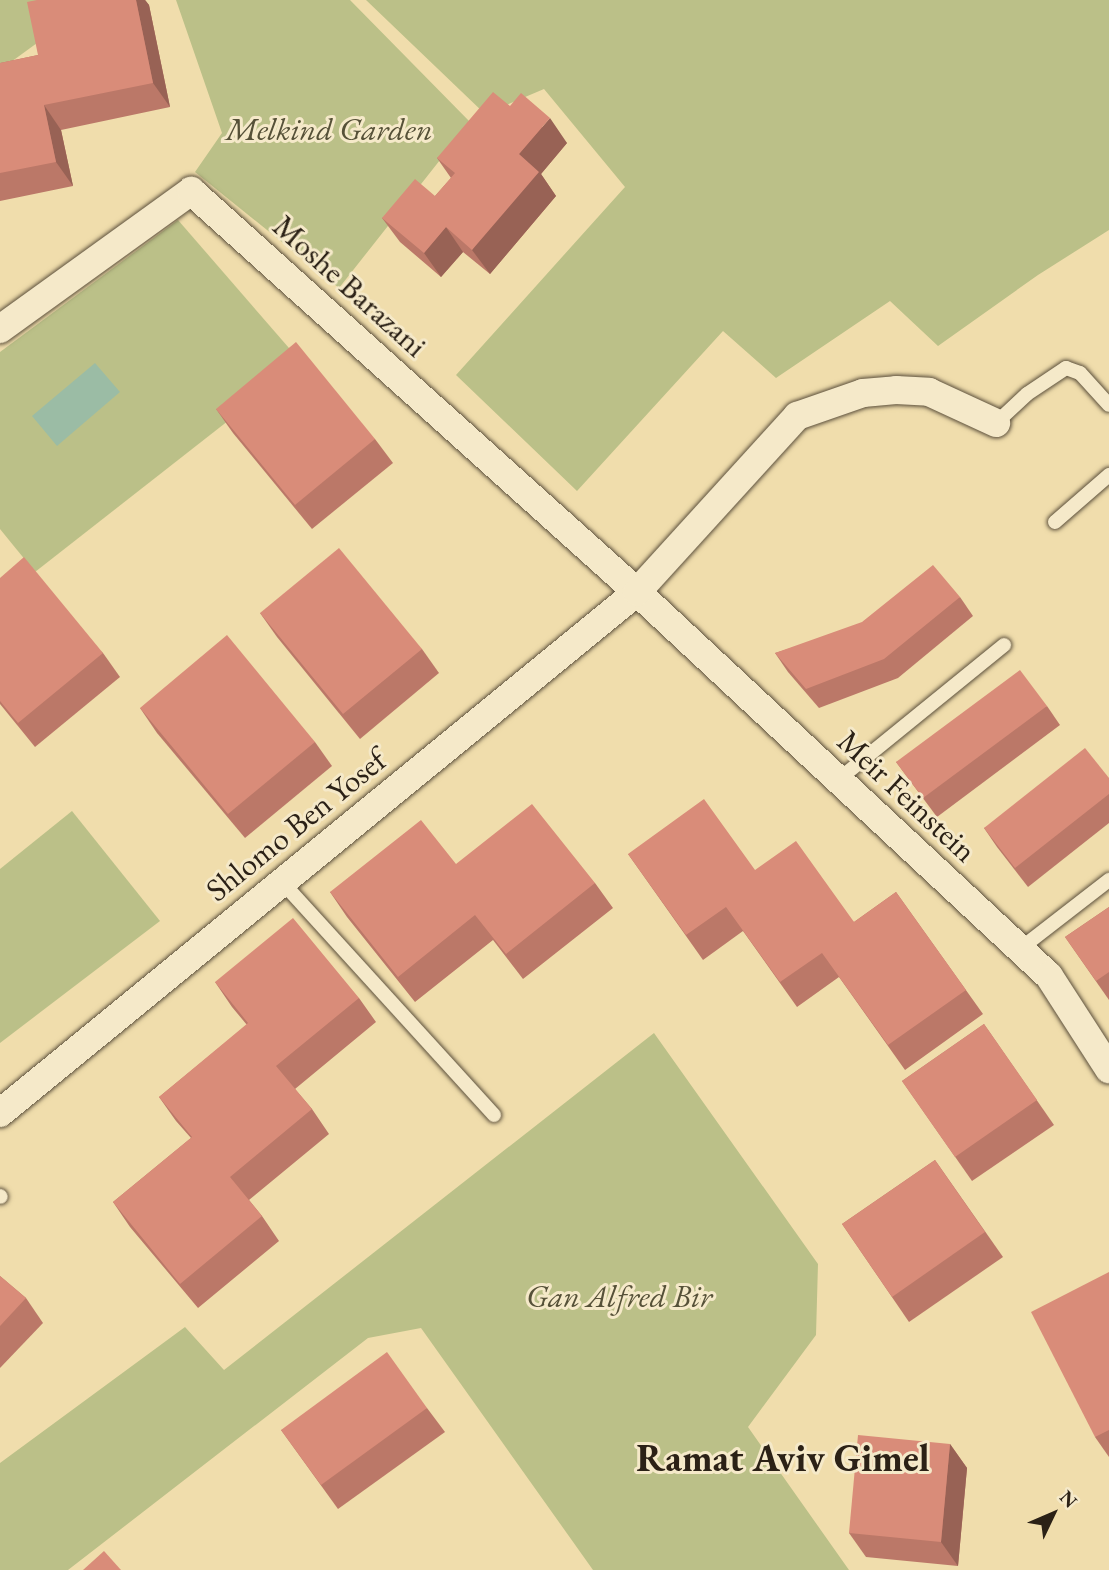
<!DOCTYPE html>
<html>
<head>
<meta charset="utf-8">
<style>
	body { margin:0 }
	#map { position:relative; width:1109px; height:1570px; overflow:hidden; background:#f0ddac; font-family:"EB Garamond",serif }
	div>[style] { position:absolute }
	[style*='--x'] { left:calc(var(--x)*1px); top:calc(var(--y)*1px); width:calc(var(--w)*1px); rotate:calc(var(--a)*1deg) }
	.green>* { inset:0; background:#bbc088 }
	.water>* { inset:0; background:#9bbca5 }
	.roads { filter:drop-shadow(0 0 2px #5c503c) drop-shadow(0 0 2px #5c503c) }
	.service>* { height:14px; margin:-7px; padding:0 7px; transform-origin:7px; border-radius:7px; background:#f5e9c9 }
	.minor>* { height:28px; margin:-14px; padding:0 14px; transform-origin:14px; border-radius:14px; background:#f5e9c9 }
	.wall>* { inset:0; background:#bb7868 }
	.shaded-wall>* { inset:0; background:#986255 }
	.building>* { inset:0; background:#d98c79 }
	span { translate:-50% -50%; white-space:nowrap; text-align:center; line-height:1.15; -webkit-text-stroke:6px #f5e9c9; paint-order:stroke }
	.park-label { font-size:32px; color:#565138; font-style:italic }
	.street-label { font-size:32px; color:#2b2116 }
	.district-label { font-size:38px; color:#2b2116; font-weight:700 }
	.north { position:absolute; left:1018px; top:1479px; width:70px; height:70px; -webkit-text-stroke:5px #f5e9c9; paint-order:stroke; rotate:46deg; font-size:19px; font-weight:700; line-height:28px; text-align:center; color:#2b2116 }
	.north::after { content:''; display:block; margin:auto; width:24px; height:32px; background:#2b2116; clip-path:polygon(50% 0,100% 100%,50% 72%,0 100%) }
</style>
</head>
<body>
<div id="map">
	<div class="green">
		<div style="clip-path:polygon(0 0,96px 0,0 70px)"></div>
		<div style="clip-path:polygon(176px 0,350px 0,470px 122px,339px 288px,195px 172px,222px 133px)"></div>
		<div style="clip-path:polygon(366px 0,1109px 0,1109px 230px,1038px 275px,938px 346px,890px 301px,776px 378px,723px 331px,577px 491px,456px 375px,625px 187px,544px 89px,485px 114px)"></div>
		<div style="clip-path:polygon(178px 220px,302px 363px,35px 572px,0 529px,0 352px)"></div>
		<div style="clip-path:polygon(72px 811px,160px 921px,0 1043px,0 869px)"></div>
		<div style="clip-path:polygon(654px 1033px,818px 1264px,816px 1335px,748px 1427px,849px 1570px,593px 1570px,421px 1328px,368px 1338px,68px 1570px,0 1570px,0 1463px,185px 1327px,224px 1370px)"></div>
	</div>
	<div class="water">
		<div style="clip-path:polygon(95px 363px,120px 392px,57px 446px,32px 416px)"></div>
	</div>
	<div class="roads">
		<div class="service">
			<div style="--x:996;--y:423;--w:42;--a:-43.1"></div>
			<div style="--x:1027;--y:394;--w:47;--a:-33.7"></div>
			<div style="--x:1066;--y:368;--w:15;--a:20"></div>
			<div style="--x:1080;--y:373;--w:43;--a:47.8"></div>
			<div style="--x:1055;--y:522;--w:72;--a:-41"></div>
			<div style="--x:838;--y:780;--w:214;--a:-39.1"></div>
			<div style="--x:282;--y:882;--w:315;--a:47.7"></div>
			<div style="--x:1020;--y:949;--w:113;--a:-37.8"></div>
			<div style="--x:0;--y:1196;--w:1;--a:45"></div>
		</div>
		<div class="minor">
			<div style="--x:0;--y:329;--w:236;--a:-35.8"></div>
			<div style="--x:191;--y:191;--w:600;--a:41.96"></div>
			<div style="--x:637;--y:592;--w:563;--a:42.99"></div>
			<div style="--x:1049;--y:976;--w:111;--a:57.2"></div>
			<div style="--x:0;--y:1113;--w:823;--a:-39.28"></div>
			<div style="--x:637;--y:592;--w:238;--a:-47.7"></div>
			<div style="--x:797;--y:416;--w:70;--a:-19.2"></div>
			<div style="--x:863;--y:393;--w:33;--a:-5"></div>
			<div style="--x:896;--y:390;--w:33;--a:3"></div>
			<div style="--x:929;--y:392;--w:74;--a:24.8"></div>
		</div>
	</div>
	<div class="wall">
		<div style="clip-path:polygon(37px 0,145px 0,149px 5px,170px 107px,61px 130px,73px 186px,0 201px,0 63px,38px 55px)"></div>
		<div style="clip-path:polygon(510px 106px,567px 143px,541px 174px,556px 196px,490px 274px,463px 252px,441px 277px,400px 242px,382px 218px,435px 196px,451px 178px,437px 158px)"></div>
		<div style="clip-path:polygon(216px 409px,375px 439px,393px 463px,312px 529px,233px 433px)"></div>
		<div style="clip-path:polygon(0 578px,103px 653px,120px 677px,35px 747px,0 704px)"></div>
		<div style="clip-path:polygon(960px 597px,973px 616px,898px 678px,819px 708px,788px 672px,775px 653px)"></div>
		<div style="clip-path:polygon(260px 613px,422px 649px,439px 673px,360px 739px,277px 637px)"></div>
		<div style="clip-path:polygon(1047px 706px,1060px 725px,937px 817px,896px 762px)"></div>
		<div style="clip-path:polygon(140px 708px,315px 742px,332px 766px,245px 838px,157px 733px)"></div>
		<div style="clip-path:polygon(1109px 778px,1109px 823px,1028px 887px,997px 847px,984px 828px)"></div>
		<div style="clip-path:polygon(628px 854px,755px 870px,854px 922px,896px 892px,983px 1014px,905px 1070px,839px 977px,797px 1007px,743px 931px,703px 960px)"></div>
		<div style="clip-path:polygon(456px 864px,595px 883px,613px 908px,523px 979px,493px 940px,415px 1002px,347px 917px,330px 892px)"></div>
		<div style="clip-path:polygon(1109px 907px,1109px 1000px,1065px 937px)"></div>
		<div style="clip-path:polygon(215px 982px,359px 998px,376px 1022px,295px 1089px,312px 1109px,329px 1134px,249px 1200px,262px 1216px,279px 1241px,198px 1308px,130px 1227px,113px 1202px,191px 1138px,176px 1121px,159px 1097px,247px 1025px,232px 1007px)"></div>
		<div style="clip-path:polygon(984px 1024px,1054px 1125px,972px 1181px,902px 1081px)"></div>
		<div style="clip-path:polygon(935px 1160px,1003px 1257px,909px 1322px,842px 1224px)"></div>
		<div style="clip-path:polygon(1109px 1272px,1109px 1457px,1095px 1437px)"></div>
		<div style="clip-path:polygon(0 1276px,26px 1298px,43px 1323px,0 1368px)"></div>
		<div style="clip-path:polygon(427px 1408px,445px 1432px,338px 1509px,281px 1430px)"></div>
		<div style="clip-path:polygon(950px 1444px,967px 1468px,958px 1566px,866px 1557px,849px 1533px)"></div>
	</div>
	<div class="shaded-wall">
		<div style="clip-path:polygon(136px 0,145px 0,149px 5px,170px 107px,153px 83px)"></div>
		<div style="clip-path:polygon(44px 105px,61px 130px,73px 186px,56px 162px)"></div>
		<div style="clip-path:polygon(550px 118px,567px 143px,541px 174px,556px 196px,490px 274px,472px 250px,519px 154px)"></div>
		<div style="clip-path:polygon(446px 227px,463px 252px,441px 277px,424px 253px)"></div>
		<div style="clip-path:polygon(950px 1444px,967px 1468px,958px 1566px,941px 1542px)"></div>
	</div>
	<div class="building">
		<div style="clip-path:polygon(37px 0,136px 0,153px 83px,44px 105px,56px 162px,0 173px,0 63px,38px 55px,27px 2px)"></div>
		<div style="clip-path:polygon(493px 92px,510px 106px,521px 93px,550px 118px,519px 154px,539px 172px,472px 250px,446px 227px,424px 253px,382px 218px,415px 179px,435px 196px,455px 173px,437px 158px)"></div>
		<div style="clip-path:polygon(296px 342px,375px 439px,295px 505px,216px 409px)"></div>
		<div style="clip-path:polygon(339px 548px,422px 649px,343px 714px,260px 613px)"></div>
		<div style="clip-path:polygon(24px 557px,103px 653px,18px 723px,0 701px,0 578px)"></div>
		<div style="clip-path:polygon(933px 565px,960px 597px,884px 659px,806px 689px,775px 653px,862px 622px)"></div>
		<div style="clip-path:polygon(227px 635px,315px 742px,228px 814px,140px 708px)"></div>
		<div style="clip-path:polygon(1020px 670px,1047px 706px,923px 798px,896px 762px)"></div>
		<div style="clip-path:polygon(1085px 748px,1109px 778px,1109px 794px,1015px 868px,984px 828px)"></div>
		<div style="clip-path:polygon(704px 799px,755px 870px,796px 841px,854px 922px,896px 892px,966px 990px,888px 1045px,822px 953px,780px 982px,726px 907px,686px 935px,628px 854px)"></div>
		<div style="clip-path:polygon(532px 804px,595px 883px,506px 954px,475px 915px,398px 977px,330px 892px,421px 820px,456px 864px)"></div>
		<div style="clip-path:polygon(1109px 907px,1109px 972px,1096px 981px,1065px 937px)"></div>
		<div style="clip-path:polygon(293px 918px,359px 998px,276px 1066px,312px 1109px,230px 1177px,262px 1216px,180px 1284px,113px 1202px,192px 1137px,159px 1097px,248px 1023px,215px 982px)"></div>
		<div style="clip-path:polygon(984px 1024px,1037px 1100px,955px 1157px,902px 1081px)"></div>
		<div style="clip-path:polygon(935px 1160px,985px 1232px,892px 1297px,842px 1224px)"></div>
		<div style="clip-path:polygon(1109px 1272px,1109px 1430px,1095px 1437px,1031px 1312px)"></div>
		<div style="clip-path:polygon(0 1276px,26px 1298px,0 1326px)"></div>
		<div style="clip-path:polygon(387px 1352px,427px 1408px,321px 1485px,281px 1430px)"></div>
		<div style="clip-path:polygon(858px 1435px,950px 1444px,941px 1542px,849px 1533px)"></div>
		<div style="clip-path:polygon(104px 1551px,121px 1570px,83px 1570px)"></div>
	</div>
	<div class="park-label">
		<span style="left:329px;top:129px">Melkind Garden</span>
		<span style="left:619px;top:1296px">Gan Alfred Bir</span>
	</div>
	<div class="street-label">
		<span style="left:350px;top:286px;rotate:42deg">Moshe Barazani</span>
		<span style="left:907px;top:796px;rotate:43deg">Meir Feinstein</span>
		<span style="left:296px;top:825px;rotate:-39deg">Shlomo Ben Yosef</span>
	</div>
	<div class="district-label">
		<span style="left:783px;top:1458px">Ramat Aviv Gimel</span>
	</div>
	<div class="north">N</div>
</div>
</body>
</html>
